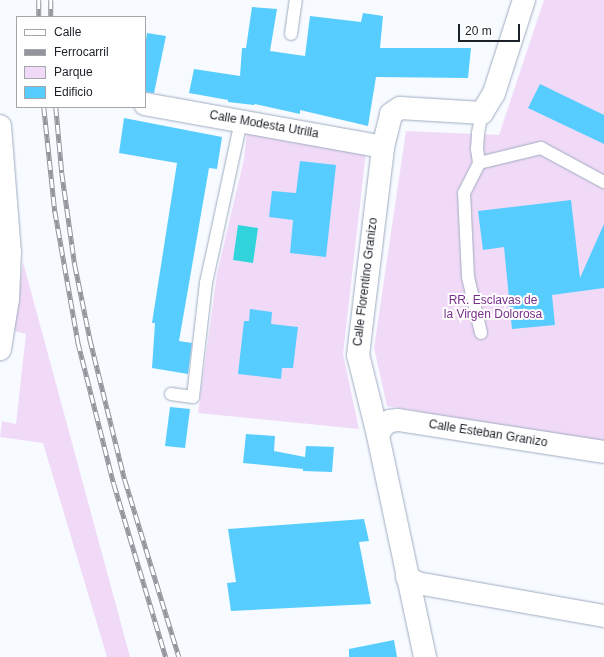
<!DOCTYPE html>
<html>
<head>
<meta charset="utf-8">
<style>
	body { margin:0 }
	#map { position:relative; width:604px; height:657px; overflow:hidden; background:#f7faff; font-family:Arial,sans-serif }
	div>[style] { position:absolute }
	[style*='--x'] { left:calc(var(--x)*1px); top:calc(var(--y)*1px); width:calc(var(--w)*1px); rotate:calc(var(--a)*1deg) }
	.green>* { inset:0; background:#f1daf7 }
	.water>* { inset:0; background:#32d4dc }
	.building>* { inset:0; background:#57cdff }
	.roads { filter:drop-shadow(0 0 1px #9facc1) drop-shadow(0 0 1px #9facc1) }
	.service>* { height:12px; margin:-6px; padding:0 6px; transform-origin:6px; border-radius:6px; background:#fff }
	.minor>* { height:22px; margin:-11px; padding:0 11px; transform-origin:11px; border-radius:11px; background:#fff }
	.rail>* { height:4.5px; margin-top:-2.25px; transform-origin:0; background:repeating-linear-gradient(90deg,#fff 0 9px,#92969c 0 18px); box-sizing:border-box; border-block:1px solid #92969c }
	span { translate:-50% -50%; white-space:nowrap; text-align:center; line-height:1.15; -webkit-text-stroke:4px #fff; paint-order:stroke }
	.street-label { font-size:12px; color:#1c2129 }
	.park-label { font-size:12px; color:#78308b }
	.legend { position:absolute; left:16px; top:16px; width:130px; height:92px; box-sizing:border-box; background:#fff; border:1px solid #a4a6a9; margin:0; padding:5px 7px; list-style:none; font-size:12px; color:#1c2129 }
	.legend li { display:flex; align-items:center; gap:8px; height:20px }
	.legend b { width:20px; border:1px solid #a4a6a9 }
	.scale { position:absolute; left:458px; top:24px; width:62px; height:18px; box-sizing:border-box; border:2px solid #1c2129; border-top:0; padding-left:5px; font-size:12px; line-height:14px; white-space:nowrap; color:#1c2129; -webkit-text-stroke:3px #fff; paint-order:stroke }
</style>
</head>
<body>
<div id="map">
	<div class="green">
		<div style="clip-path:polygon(544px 0,604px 0,604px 443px,387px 406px,374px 348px,406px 131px,499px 135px)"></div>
		<div style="clip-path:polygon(247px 132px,366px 152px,343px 354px,359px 429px,198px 413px,217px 274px,244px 159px)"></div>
		<div style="clip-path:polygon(23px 262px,130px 657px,107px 657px,43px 443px,0 437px,2px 421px,16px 424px,26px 334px,14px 331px)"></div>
	</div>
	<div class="water">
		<div style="clip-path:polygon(238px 225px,258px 228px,253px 263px,233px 260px)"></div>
	</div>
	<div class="building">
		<div style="clip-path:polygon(252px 7px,277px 9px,270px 51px,305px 56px,310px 16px,361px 22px,363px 13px,383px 16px,380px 48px,471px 48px,468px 78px,376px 77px,368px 126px,300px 110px,300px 114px,255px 104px,254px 105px,228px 102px,228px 100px,189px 93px,194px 69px,240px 76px,242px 48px,246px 48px)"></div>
		<div style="clip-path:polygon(147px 33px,166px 36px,154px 93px,145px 92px,145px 47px)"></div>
		<div style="clip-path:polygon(540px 84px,604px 115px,604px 144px,528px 108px)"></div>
		<div style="clip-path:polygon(124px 118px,222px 137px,217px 169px,209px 168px,179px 341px,192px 343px,188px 374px,152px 368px,155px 323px,152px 323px,177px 163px,119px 153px)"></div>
		<div style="clip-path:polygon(300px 161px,336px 165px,326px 257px,290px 253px,293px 220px,269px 217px,272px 191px,296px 193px)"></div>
		<div style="clip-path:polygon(571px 200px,580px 278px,604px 224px,604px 288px,552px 295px,555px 325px,512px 329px,504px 247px,483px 250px,478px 211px)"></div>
		<div style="clip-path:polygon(250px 309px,272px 312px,271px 324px,298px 327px,293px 368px,282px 368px,281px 379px,238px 374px,244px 321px,249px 321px)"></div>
		<div style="clip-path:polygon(170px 407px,190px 409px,185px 448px,165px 446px)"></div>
		<div style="clip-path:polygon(246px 434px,275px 436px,274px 451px,305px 457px,306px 446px,334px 447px,332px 472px,303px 471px,303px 469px,243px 463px)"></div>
		<div style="clip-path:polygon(364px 519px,369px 541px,359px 542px,371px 604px,231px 611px,227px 583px,236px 582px,228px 529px)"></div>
		<div style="clip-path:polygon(394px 640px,397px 657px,349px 657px,349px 649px)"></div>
	</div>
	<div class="roads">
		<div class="service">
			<div style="--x:291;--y:34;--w:34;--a:-82"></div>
			<div style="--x:479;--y:163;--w:14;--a:-98"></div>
			<div style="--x:477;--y:149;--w:16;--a:-86"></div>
			<div style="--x:478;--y:133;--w:20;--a:-79"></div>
			<div style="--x:481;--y:333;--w:57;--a:-103.1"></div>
			<div style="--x:468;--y:277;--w:84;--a:-92.7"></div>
			<div style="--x:464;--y:193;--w:34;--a:-63"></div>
			<div style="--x:479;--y:163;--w:64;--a:-13.6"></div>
			<div style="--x:541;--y:148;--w:72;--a:28.4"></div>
			<div style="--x:171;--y:394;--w:22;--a:8"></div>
			<div style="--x:193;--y:397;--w:115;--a:-83.5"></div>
			<div style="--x:206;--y:283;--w:166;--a:-77.8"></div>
		</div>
		<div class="minor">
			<div style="--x:145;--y:104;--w:242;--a:10.2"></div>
			<div style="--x:0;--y:126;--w:126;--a:85.5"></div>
			<div style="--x:10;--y:252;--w:47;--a:92.4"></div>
			<div style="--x:8;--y:299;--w:51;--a:99.1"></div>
			<div style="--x:378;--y:435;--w:10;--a:-61"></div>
			<div style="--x:383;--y:426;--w:9;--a:-36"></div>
			<div style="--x:390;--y:421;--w:8;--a:-7"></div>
			<div style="--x:398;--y:420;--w:208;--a:8.8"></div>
			<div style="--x:407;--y:577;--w:12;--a:31"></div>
			<div style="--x:417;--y:583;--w:190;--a:10"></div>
			<div style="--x:425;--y:657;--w:227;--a:-102"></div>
			<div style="--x:378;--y:435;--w:82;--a:-104"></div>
			<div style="--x:358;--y:355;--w:209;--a:-83.1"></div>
			<div style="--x:383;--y:147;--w:34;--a:-76"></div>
			<div style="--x:391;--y:114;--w:11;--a:-34"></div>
			<div style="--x:400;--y:108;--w:82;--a:3.5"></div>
			<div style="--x:482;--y:113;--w:23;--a:-59"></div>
			<div style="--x:494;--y:93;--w:98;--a:-72.1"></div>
		</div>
	</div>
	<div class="rail">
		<div style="--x:39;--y:0;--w:17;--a:90"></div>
		<div style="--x:51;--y:0;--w:17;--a:90"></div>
		<div style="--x:44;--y:107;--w:105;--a:84"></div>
		<div style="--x:55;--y:211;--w:133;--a:80"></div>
		<div style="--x:78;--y:342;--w:146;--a:75.8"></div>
		<div style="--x:114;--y:484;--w:181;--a:73.3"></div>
		<div style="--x:56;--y:107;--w:66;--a:84.8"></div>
		<div style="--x:62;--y:173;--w:93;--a:82"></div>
		<div style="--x:75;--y:265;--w:76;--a:78.5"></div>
		<div style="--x:90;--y:339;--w:145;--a:76.1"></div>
		<div style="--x:125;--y:480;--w:185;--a:73"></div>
	</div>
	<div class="street-label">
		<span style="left:264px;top:125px;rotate:10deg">Calle Modesta Utrilla</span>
		<span style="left:366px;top:282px;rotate:-83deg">Calle Florentino Granizo</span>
		<span style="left:488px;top:434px;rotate:9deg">Calle Esteban Granizo</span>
	</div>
	<div class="park-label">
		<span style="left:493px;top:308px">RR. Esclavas de<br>la Virgen Dolorosa</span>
	</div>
	<ul class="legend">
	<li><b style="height:5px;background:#fff"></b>Calle</li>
	<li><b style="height:5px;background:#92969c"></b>Ferrocarril</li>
	<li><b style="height:11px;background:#f1daf7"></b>Parque</li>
	<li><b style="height:11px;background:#57cdff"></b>Edificio</li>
	</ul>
	<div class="scale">20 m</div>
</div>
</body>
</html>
